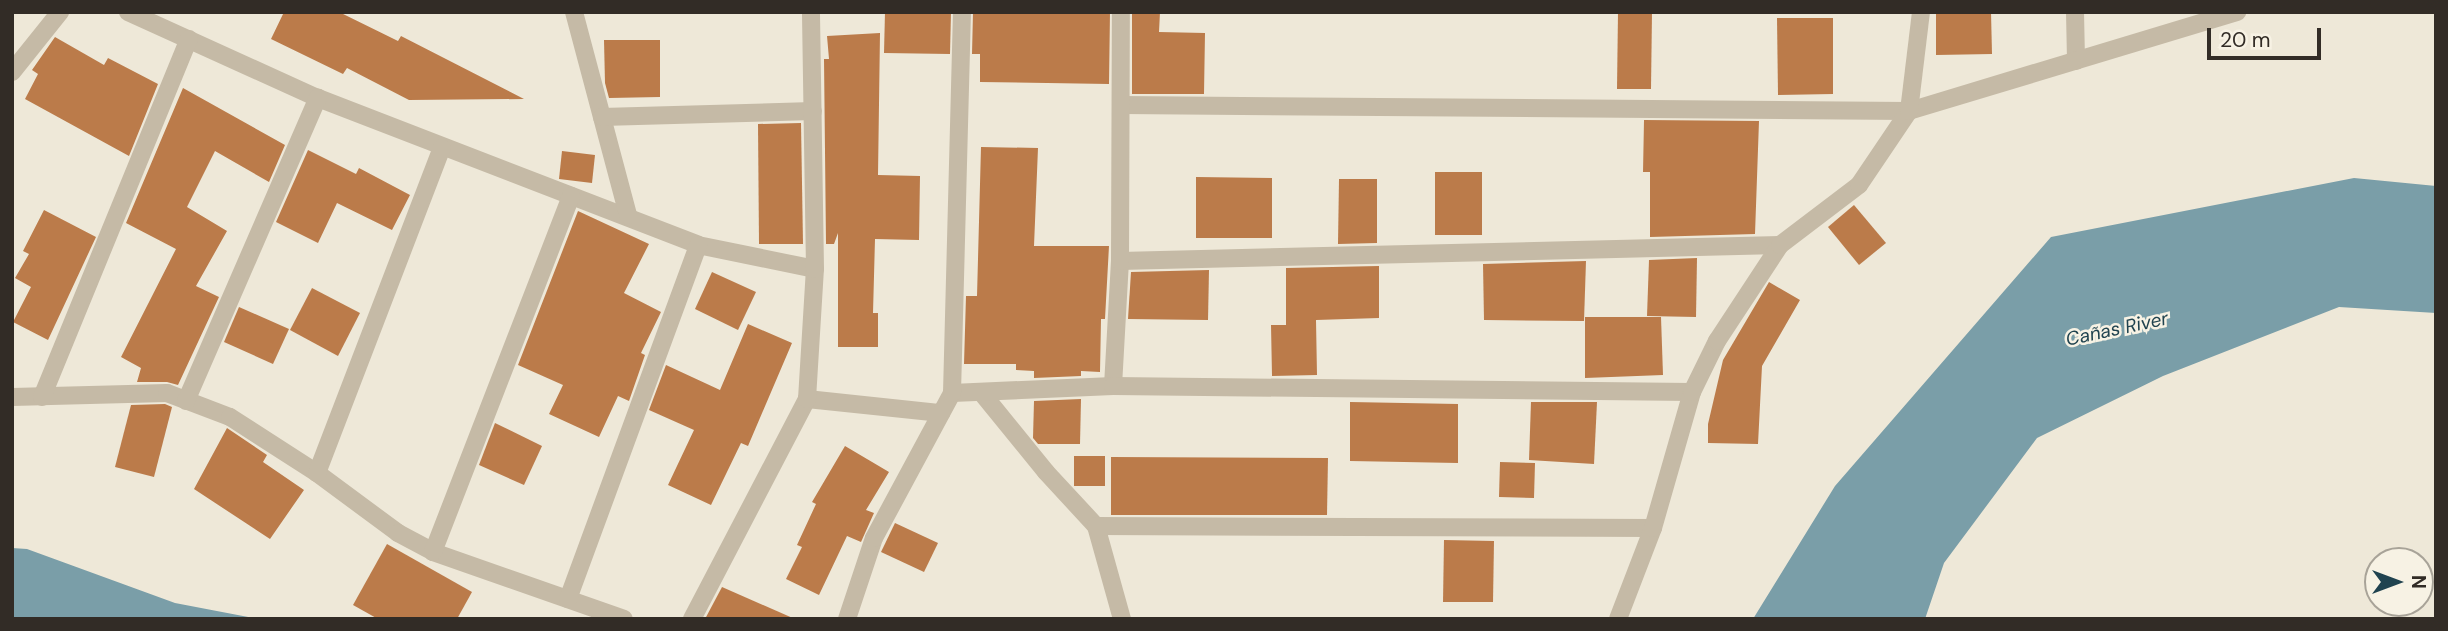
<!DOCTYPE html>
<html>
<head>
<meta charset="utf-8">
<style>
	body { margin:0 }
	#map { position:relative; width:2448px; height:631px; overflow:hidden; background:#eee8d8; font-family:"DM Sans",sans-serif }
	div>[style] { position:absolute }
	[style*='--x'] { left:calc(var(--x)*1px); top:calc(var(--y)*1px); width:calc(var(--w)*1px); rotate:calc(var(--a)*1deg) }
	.water>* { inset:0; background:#7a9ea8 }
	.building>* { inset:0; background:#bb7b4a }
	.minor>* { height:18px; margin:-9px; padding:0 9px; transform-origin:9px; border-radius:9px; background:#c5baa6 }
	span { translate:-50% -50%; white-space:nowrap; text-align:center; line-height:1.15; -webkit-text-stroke:5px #f7f2e4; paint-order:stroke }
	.water-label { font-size:19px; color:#20434f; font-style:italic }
	.frame { position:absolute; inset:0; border:14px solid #322c26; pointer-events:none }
	.north { position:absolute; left:2364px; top:547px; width:70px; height:70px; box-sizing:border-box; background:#f7f2e4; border:2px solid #a8a398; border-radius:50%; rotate:90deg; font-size:19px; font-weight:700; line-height:28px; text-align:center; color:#322c26 }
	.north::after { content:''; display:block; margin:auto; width:24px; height:32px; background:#20434f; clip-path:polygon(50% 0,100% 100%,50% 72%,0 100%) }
	.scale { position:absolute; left:2207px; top:28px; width:114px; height:32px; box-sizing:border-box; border:4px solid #322c26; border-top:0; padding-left:9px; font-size:21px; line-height:24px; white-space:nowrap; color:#322c26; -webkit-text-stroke:5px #f7f2e4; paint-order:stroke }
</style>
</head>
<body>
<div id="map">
	<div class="water">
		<div style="clip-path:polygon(2354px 178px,2436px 186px,2436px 313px,2339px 307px,2163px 376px,2037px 438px,1944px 563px,1925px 619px,1753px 619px,1835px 486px,2051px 237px)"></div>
		<div style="clip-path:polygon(12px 548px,27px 549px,175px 603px,258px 619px,12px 619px)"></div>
	</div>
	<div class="building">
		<div style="clip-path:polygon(284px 12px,339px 12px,398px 41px,401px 36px,524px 99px,409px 100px,347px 68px,343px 74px,271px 39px)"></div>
		<div style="clip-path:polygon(885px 12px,951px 12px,950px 54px,884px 53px)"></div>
		<div style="clip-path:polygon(973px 12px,1110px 12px,1109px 84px,980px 82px,980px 54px,972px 54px)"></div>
		<div style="clip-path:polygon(1132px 12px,1160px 12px,1159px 32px,1205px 33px,1204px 94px,1132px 94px)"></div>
		<div style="clip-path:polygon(1618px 12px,1652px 12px,1651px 89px,1617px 89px)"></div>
		<div style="clip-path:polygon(1936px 12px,1991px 12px,1992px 54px,1936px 55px)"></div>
		<div style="clip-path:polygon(1777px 18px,1833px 18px,1833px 94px,1778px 95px)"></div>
		<div style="clip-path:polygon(880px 33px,878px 175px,920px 176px,919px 240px,875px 239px,873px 313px,878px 313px,878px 347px,838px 347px,838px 233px,834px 244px,826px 244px,824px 59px,829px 59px,827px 36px)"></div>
		<div style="clip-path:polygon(55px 37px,104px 65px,108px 58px,158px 84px,129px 156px,25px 99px,38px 74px,32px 70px)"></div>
		<div style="clip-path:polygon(604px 40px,660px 40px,660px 97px,609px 98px,605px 83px)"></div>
		<div style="clip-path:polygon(183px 88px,285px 145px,269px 182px,215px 151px,187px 207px,227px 231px,196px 286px,219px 297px,178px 385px,167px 382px,137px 382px,141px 368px,121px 357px,176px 249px,126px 223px)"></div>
		<div style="clip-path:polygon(1644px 120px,1759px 121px,1755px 234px,1650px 237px,1650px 172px,1643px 172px)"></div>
		<div style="clip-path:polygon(801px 123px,803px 244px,759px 244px,758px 124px)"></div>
		<div style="clip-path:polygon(981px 147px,1038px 148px,1034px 246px,1109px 246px,1105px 319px,1101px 319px,1100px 372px,1081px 371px,1081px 376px,1034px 378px,1034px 371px,1016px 370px,1016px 364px,964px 364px,966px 296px,977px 296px)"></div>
		<div style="clip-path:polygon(308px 150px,356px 174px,359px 168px,410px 195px,392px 230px,337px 203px,318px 243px,276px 222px)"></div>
		<div style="clip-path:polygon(562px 151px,595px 155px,592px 183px,559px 179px)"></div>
		<div style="clip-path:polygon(1435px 172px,1482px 172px,1482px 235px,1435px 235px)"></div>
		<div style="clip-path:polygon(1196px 177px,1272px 178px,1272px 238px,1196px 238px)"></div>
		<div style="clip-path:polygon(1339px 179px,1377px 179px,1377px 243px,1338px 244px)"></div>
		<div style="clip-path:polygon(1854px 205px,1886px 243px,1859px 265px,1828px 227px)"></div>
		<div style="clip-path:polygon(44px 210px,96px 237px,48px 340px,13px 322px,31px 287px,15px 278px,29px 254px,23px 251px)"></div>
		<div style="clip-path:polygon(578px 211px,649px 244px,624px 293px,661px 312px,641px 353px,645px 355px,629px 401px,618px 396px,599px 437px,549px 414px,563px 385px,518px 365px)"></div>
		<div style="clip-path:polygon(1697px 258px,1696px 317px,1647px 316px,1649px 260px)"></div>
		<div style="clip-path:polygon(1586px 261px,1584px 321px,1484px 320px,1483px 264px)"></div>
		<div style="clip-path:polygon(1379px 266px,1379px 318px,1316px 320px,1317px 375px,1272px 376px,1271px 325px,1286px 325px,1286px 268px)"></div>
		<div style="clip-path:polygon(1209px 270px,1208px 320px,1128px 319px,1131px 272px)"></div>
		<div style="clip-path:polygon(712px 272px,756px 292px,738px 330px,695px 309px)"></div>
		<div style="clip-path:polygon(1769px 282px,1800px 300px,1762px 366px,1758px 444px,1708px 443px,1708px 424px,1723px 360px)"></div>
		<div style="clip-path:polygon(312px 288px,360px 313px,338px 356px,290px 330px)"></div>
		<div style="clip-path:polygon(239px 307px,289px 329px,273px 364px,224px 342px)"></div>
		<div style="clip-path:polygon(1585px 317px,1661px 317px,1663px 375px,1585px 378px)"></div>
		<div style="clip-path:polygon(748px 324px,792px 343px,748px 446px,741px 443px,711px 505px,668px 485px,694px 430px,649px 410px,666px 365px,720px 390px)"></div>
		<div style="clip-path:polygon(1081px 399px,1080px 444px,1038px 444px,1033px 438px,1034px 401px)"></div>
		<div style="clip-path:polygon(1350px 402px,1458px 404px,1458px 463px,1350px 461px)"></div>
		<div style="clip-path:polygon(1531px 402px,1597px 402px,1594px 464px,1529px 460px)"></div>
		<div style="clip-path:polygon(165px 404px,172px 407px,154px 477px,115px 467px,131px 405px)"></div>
		<div style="clip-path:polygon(495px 423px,542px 446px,524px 485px,479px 465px)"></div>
		<div style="clip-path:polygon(227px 428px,267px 455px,263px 462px,304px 490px,270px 539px,194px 489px)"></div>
		<div style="clip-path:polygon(845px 446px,889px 472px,866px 510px,874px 513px,861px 542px,847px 536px,819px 595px,786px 579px,802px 547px,797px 545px,816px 504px,812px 502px)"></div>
		<div style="clip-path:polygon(1074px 456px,1105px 456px,1105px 486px,1074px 486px)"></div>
		<div style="clip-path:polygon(1111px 457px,1328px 458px,1327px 515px,1111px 515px)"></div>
		<div style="clip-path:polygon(1500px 462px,1535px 463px,1534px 498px,1499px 497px)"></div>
		<div style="clip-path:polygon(895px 523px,938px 543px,924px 572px,881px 552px)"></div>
		<div style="clip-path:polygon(1444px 540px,1494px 541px,1493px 602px,1443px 602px)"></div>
		<div style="clip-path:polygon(387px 544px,472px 592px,457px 619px,378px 619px,353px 605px)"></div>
		<div style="clip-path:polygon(722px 587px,795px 619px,705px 619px)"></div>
	</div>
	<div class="minor">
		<div style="--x:128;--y:12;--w:209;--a:24.4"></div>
		<div style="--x:318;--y:98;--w:407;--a:21.1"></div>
		<div style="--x:698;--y:245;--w:119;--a:11.6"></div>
		<div style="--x:574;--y:12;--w:210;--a:75.1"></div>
		<div style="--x:2075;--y:12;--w:49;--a:88.8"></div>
		<div style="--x:12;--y:72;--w:77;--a:-51.3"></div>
		<div style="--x:1122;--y:105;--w:787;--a:0.44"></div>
		<div style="--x:1909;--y:111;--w:343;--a:-16.8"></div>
		<div style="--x:602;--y:117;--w:211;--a:-1.6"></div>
		<div style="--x:1120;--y:261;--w:660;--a:-1.39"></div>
		<div style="--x:1113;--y:386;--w:125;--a:-86.8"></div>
		<div style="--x:1120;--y:261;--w:249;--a:-89.8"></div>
		<div style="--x:981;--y:392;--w:103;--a:50.9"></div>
		<div style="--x:1046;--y:472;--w:74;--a:47.2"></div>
		<div style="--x:1096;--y:526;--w:97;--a:74.4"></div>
		<div style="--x:952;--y:393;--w:161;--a:-2.5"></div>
		<div style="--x:1113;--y:386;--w:579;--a:0.59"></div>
		<div style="--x:12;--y:397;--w:155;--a:-1.5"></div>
		<div style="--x:167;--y:393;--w:67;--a:20.9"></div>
		<div style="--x:230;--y:417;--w:103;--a:32.8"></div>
		<div style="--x:317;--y:473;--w:101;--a:36.5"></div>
		<div style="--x:398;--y:533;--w:40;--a:28"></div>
		<div style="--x:433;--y:552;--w:202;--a:19.3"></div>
		<div style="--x:42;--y:397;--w:387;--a:-67.7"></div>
		<div style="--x:807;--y:399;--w:135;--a:6"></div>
		<div style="--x:186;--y:401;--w:331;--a:-66.5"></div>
		<div style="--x:317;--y:473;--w:348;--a:-69"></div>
		<div style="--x:1096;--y:526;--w:557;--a:0.21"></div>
		<div style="--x:433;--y:552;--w:382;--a:-68.8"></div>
		<div style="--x:568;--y:599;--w:377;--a:-69.8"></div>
		<div style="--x:692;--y:619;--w:248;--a:-62.4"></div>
		<div style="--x:807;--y:399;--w:130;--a:-86.5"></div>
		<div style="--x:815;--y:269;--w:257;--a:-90.9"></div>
		<div style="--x:847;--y:619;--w:85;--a:-71.6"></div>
		<div style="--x:874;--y:538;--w:165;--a:-61.7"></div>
		<div style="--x:952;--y:393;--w:381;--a:-88.5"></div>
		<div style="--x:1618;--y:619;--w:97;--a:-69"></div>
		<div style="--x:1653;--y:528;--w:141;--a:-74"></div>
		<div style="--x:1692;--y:392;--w:57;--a:-63.9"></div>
		<div style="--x:1717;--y:341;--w:115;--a:-56.7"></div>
		<div style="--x:1780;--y:245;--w:99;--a:-37.2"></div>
		<div style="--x:1859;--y:185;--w:89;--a:-56"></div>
		<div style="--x:1909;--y:111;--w:100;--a:-83.1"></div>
	</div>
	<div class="water-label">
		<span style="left:2117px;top:329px;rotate:-12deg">Cañas River</span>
	</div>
	<div class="frame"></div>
	<div class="north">N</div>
	<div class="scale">20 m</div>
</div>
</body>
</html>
